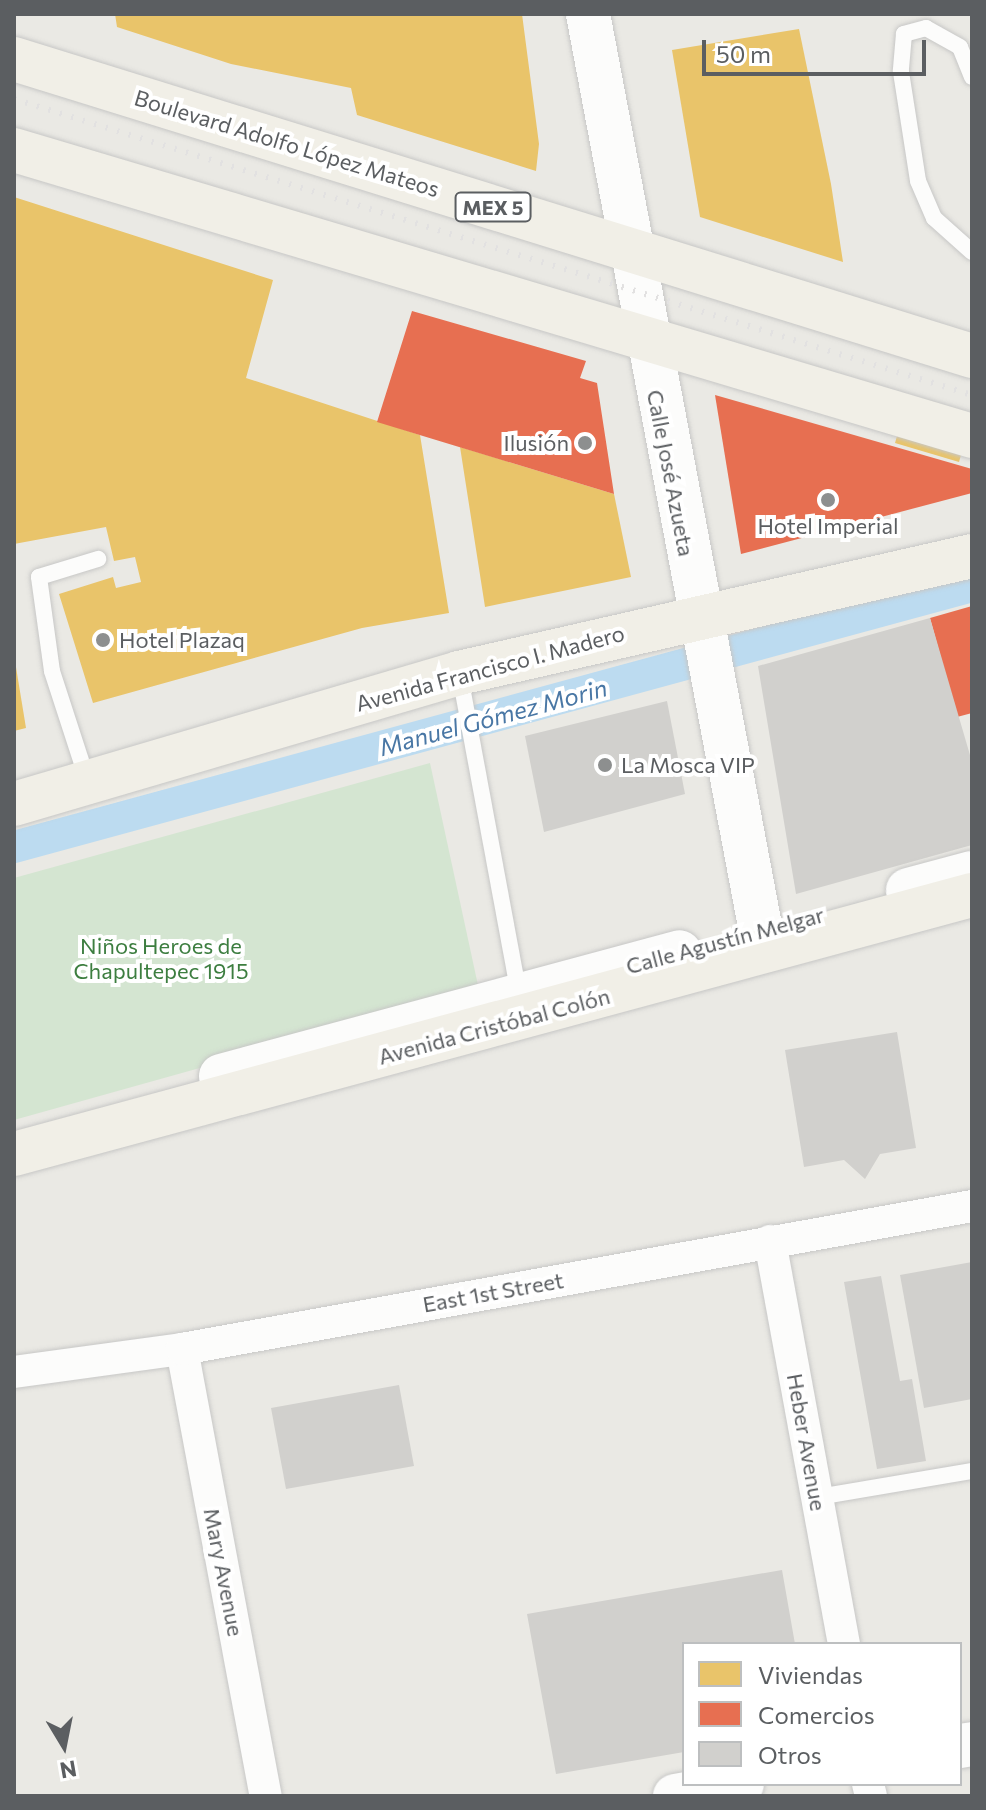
<!DOCTYPE html>
<html>
<head>
<meta charset="utf-8">
<style>
	body { margin:0 }
	#map { position:relative; width:986px; height:1810px; overflow:hidden; background:#eae9e4; font-family:Commissioner,sans-serif }
	div>[style] { position:absolute }
	[style*='--x'] { left:calc(var(--x)*1px); top:calc(var(--y)*1px); width:calc(var(--w)*1px); rotate:calc(var(--a)*1deg) }
	.green>* { inset:0; background:#d4e5d1 }
	.homes>* { inset:0; background:#e9c46a }
	.shops>* { inset:0; background:#e76f51 }
	.canal>* { height:32px; margin:-16px; padding:0 16px; transform-origin:16px; border-radius:16px; background:#bcdbf0 }
	.building>* { inset:0; background:#d1d0cd }
	.roads { filter:drop-shadow(0 0 2px #c7c7c6) drop-shadow(0 0 2px #c7c7c6) }
	.lane>* { height:16px; margin:-8px; padding:0 8px; transform-origin:8px; border-radius:8px; background:#fcfcfb }
	.street>* { height:32px; margin:-16px; padding:0 16px; transform-origin:16px; border-radius:16px; background:#fcfcfb }
	.secondary>* { height:44px; margin:-22px; padding:0 22px; transform-origin:22px; border-radius:22px; background:#fcfcfb }
	.primary>* { height:44px; margin:-22px; padding:0 22px; transform-origin:22px; border-radius:22px; background:#f1efe7 }
	.rail>* { height:6px; margin-top:-3px; transform-origin:0; background:repeating-linear-gradient(90deg,#e2e1e1 0 2px,transparent 0 12px) }
	.dots>* { width:22px; height:22px; translate:-50% -50%; box-sizing:border-box; border:4px solid #fff; border-radius:50% }
	span { translate:-50% -50%; white-space:nowrap; text-align:center; line-height:1.15; -webkit-text-stroke:8px #fff; paint-order:stroke }
	.shield-label span { padding:2px 6px; background:#fff; border:2px solid; border-radius:6px; -webkit-text-stroke-width:0 }
	.shield-label { font-size:20px; color:#5b5e61; font-weight:700 }
	.street-label { font-size:22px; color:#5b5e61 }
	.poi-label { font-size:22px; color:#5b5e61 }
	.right { translate:-100% -50%; text-align:right }
	.left { translate:0 -50%; text-align:left }
	.park-label { font-size:22px; color:#3d7e40 }
	.water-label { font-size:24px; color:#4977a5; font-style:italic }
	.frame { position:absolute; inset:0; border:16px solid #5b5e61; pointer-events:none }
	.legend { position:absolute; left:682px; top:1642px; width:280px; height:144px; box-sizing:border-box; background:#fff; border:2px solid #bdbfc0; margin:0; padding:10px 14px; list-style:none; font-size:24px; color:#5b5e61 }
	.legend li { display:flex; align-items:center; gap:16px; height:40px }
	.legend b { width:40px; border:2px solid #bdbfc0 }
	.north { position:absolute; left:24px; top:1706px; width:80px; height:80px; -webkit-text-stroke:6px #fff; paint-order:stroke; rotate:170deg; font-size:22px; font-weight:700; line-height:32px; text-align:center; color:#5b5e61 }
	.north::after { content:''; display:block; margin:auto; width:28px; height:36px; background:#5b5e61; clip-path:polygon(50% 0,100% 100%,50% 72%,0 100%) }
	.scale { position:absolute; left:702px; top:40px; width:224px; height:36px; box-sizing:border-box; border:4px solid #5b5e61; border-top:0; padding-left:10px; font-size:24px; line-height:28px; white-space:nowrap; color:#5b5e61; -webkit-text-stroke:6px #fff; paint-order:stroke }
</style>
</head>
<body>
<div id="map">
	<div class="green">
		<div style="clip-path:polygon(430px 763px,479px 990px,14px 1120px,14px 878px)"></div>
	</div>
	<div class="homes">
		<div style="clip-path:polygon(115px 14px,522px 14px,539px 144px,536px 171px,357px 115px,351px 88px,231px 64px,117px 27px)"></div>
		<div style="clip-path:polygon(799px 29px,831px 184px,843px 262px,700px 217px,672px 50px)"></div>
		<div style="clip-path:polygon(14px 197px,273px 280px,246px 378px,420px 435px,449px 613px,362px 628px,93px 703px,59px 594px,113px 577px,116px 588px,141px 582px,135px 557px,114px 561px,106px 527px,14px 544px)"></div>
		<div style="clip-path:polygon(897px 436px,961px 455px,959px 462px,895px 443px)"></div>
		<div style="clip-path:polygon(460px 447px,614px 494px,631px 577px,485px 607px)"></div>
		<div style="clip-path:polygon(14px 655px,26px 728px,14px 731px)"></div>
	</div>
	<div class="shops">
		<div style="clip-path:polygon(412px 311px,586px 361px,580px 378px,597px 383px,614px 494px,377px 422px)"></div>
		<div style="clip-path:polygon(715px 395px,972px 469px,972px 493px,741px 554px)"></div>
		<div style="clip-path:polygon(972px 606px,972px 713px,957px 717px,930px 618px)"></div>
	</div>
	<div class="canal">
		<div style="--x:14;--y:847;--w:993;--a:-15.24"></div>
	</div>
	<div class="building">
		<div style="clip-path:polygon(930px 618px,972px 762px,972px 845px,796px 894px,758px 666px)"></div>
		<div style="clip-path:polygon(667px 701px,685px 794px,544px 832px,525px 736px)"></div>
		<div style="clip-path:polygon(897px 1032px,916px 1148px,880px 1154px,865px 1179px,844px 1160px,804px 1167px,785px 1050px)"></div>
		<div style="clip-path:polygon(972px 1262px,972px 1399px,924px 1408px,900px 1275px)"></div>
		<div style="clip-path:polygon(881px 1276px,900px 1381px,912px 1379px,926px 1461px,877px 1469px,844px 1282px)"></div>
		<div style="clip-path:polygon(399px 1385px,414px 1466px,286px 1489px,271px 1408px)"></div>
		<div style="clip-path:polygon(782px 1570px,795px 1644px,684px 1644px,684px 1752px,556px 1774px,527px 1614px)"></div>
	</div>
	<div class="roads">
		<div class="lane">
			<div style="--x:972;--y:77;--w:32;--a:-112"></div>
			<div style="--x:960;--y:47;--w:39;--a:-151"></div>
			<div style="--x:926;--y:28;--w:23;--a:165"></div>
			<div style="--x:904;--y:34;--w:38;--a:95"></div>
			<div style="--x:901;--y:72;--w:110;--a:81.1"></div>
			<div style="--x:918;--y:181;--w:40;--a:66.6"></div>
			<div style="--x:934;--y:218;--w:51;--a:41.8"></div>
			<div style="--x:460;--y:676;--w:322;--a:79.5"></div>
			<div style="--x:88;--y:782;--w:117;--a:-108"></div>
			<div style="--x:52;--y:671;--w:95;--a:-97.9"></div>
			<div style="--x:39;--y:577;--w:62;--a:-17"></div>
			<div style="--x:818;--y:1497;--w:156;--a:-9.6"></div>
		</div>
		<div class="street">
			<div style="--x:770;--y:1241;--w:410;--a:79.6"></div>
			<div style="--x:182;--y:1349;--w:455;--a:79.4"></div>
			<div style="--x:14;--y:1372;--w:170;--a:-7.8"></div>
			<div style="--x:182;--y:1349;--w:803;--a:-10.26"></div>
			<div style="--x:868;--y:1784;--w:12;--a:76"></div>
		</div>
		<div class="secondary">
			<div style="--x:588;--y:14;--w:933;--a:79.32"></div>
			<div style="--x:908;--y:890;--w:66;--a:-14.9"></div>
			<div style="--x:221;--y:1076;--w:475;--a:-15.1"></div>
			<div style="--x:960;--y:1746;--w:12;--a:-9"></div>
			<div style="--x:675;--y:1796;--w:68;--a:-10.2"></div>
		</div>
		<div class="primary">
			<div style="--x:14;--y:59;--w:1003;--a:17.22"></div>
			<div style="--x:14;--y:150;--w:1000;--a:16.62"></div>
			<div style="--x:14;--y:804;--w:464;--a:-16.4"></div>
			<div style="--x:459;--y:673;--w:526;--a:-12.85"></div>
			<div style="--x:14;--y:1154;--w:992;--a:-15.13"></div>
		</div>
	</div>
	<div class="rail">
		<div style="--x:14;--y:99;--w:1003;--a:17.17"></div>
	</div>
	<div class="dots">
		<div style="left:585px;top:443px;background:#8d8f8f"></div>
		<div style="left:828px;top:500px;background:#8d8f8f"></div>
		<div style="left:103px;top:640px;background:#8d8f8f"></div>
		<div style="left:605px;top:765px;background:#8d8f8f"></div>
	</div>
	<div class="shield-label">
		<span style="left:493px;top:207px">MEX 5</span>
	</div>
	<div class="street-label">
		<span style="left:287px;top:143px;rotate:17deg">Boulevard Adolfo López Mateos</span>
		<span style="left:671px;top:473px;rotate:79deg">Calle José Azueta</span>
		<span style="left:490px;top:668px;rotate:-15deg">Avenida Francisco I. Madero</span>
		<span style="left:725px;top:940px;rotate:-15deg">Calle Agustín Melgar</span>
		<span style="left:494px;top:1026px;rotate:-15deg">Avenida Cristóbal Colón</span>
		<span style="left:493px;top:1292px;rotate:-10deg">East 1st Street</span>
		<span style="left:807px;top:1442px;rotate:80deg">Heber Avenue</span>
		<span style="left:224px;top:1572px;rotate:79deg">Mary Avenue</span>
	</div>
	<div class="poi-label">
		<span class="right" style="left:569px;top:443px">Ilusión</span>
		<span style="left:828px;top:526px">Hotel Imperial</span>
		<span class="left" style="left:119px;top:640px">Hotel Plazaq</span>
		<span class="left" style="left:621px;top:765px">La Mosca VIP</span>
	</div>
	<div class="park-label">
		<span style="left:161px;top:958px">Niños Heroes de<br>Chapultepec 1915</span>
	</div>
	<div class="water-label">
		<span style="left:493px;top:717px;rotate:-15deg">Manuel Gómez Morin</span>
	</div>
	<div class="frame"></div>
	<ul class="legend">
	<li><b style="height:22px;background:#e9c46a"></b>Viviendas</li>
	<li><b style="height:22px;background:#e76f51"></b>Comercios</li>
	<li><b style="height:22px;background:#d1d0cd"></b>Otros</li>
	</ul>
	<div class="north">N</div>
	<div class="scale">50 m</div>
</div>
</body>
</html>
